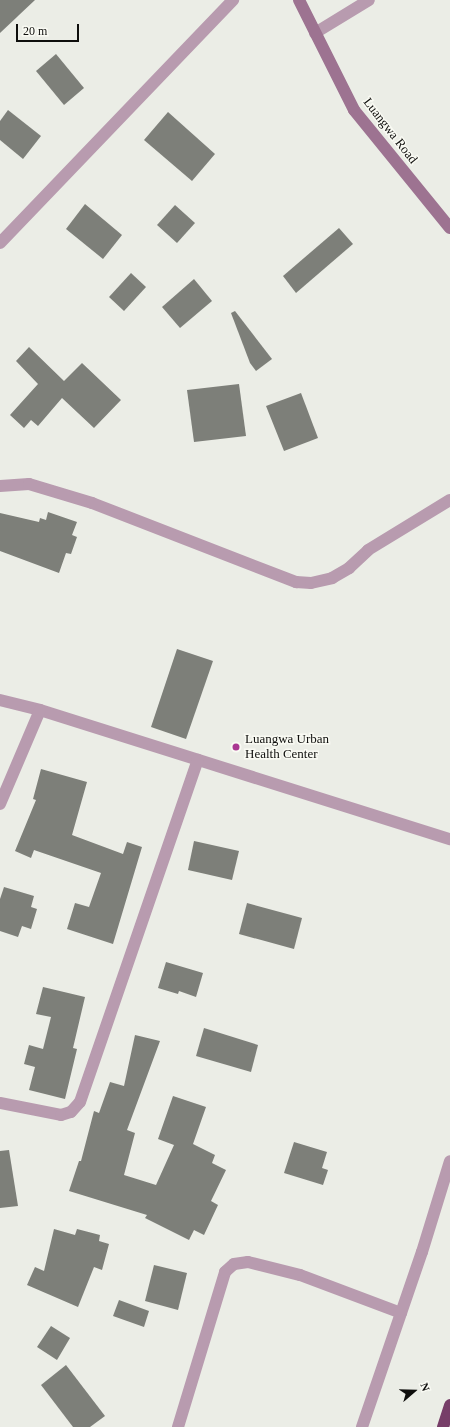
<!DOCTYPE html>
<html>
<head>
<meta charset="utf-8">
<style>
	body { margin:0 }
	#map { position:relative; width:450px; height:1427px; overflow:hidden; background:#ebede6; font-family:"Times New Roman",serif }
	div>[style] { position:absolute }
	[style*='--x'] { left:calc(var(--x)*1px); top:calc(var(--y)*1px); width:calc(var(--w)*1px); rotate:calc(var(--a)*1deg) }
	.building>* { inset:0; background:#7d7f79 }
	.street>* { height:12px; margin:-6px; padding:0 6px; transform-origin:6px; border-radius:6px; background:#b89baf }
	.secondary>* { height:12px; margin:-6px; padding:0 6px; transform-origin:6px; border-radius:6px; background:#9d7391 }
	.highway>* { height:12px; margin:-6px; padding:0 6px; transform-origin:6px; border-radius:6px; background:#773e68 }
	.dots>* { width:11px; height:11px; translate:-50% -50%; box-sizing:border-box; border:2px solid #f9faf3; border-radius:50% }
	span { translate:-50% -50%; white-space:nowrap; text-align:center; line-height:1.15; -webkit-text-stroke:3px #f9faf3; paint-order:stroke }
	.street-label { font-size:13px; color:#0e0e0c }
	.poi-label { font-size:13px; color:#0e0e0c }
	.left { translate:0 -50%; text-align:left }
	.north { position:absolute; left:394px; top:1371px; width:40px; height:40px; -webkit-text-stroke:3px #f9faf3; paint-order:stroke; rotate:70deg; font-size:11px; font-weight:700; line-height:16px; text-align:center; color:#0e0e0c }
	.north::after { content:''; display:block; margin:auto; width:14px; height:18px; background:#0e0e0c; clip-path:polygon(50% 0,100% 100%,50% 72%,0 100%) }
	.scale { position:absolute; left:16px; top:24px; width:63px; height:18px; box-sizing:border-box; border:2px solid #0e0e0c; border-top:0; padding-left:5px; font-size:12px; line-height:14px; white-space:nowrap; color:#0e0e0c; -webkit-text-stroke:3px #f9faf3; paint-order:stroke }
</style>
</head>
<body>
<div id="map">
	<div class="building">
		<div style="clip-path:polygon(0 0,35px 0,0 33px)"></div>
		<div style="clip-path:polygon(56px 54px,84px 88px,64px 105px,36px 71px)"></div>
		<div style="clip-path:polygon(8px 110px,41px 136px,23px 159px,0 140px,0 121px)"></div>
		<div style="clip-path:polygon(168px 112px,215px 154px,192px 181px,144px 140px)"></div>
		<div style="clip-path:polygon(85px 204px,122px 235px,103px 259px,66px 229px)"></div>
		<div style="clip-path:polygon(175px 205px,195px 223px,177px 243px,157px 225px)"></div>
		<div style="clip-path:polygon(339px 228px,353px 244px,296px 293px,283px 276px)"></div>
		<div style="clip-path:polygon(131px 273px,146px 287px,124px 311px,109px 297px)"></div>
		<div style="clip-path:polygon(194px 279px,212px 301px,180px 328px,162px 307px)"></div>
		<div style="clip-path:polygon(235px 311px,272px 359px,256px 371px,250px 363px,231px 313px)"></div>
		<div style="clip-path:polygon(29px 347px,64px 381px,82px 363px,121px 400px,94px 428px,62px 398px,38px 426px,31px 420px,24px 428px,10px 415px,38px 384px,16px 361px)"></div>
		<div style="clip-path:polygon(239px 384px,246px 436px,194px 442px,187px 390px)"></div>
		<div style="clip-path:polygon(301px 393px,318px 438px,284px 451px,266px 406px)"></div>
		<div style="clip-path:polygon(48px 512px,77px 522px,72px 535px,77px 537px,71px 554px,66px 553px,59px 573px,0 551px,0 513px,39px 522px,40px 518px,46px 520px)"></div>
		<div style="clip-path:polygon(177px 649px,213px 661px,186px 739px,151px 727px)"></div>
		<div style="clip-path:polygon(41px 769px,87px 782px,72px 835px,123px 854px,127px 842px,142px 847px,113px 944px,67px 929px,75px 903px,89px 907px,101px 873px,34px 850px,31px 858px,15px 851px,36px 800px,33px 799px)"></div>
		<div style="clip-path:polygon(194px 841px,239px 851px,232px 880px,188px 870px)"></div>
		<div style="clip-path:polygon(4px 887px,34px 896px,31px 907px,37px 909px,31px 929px,22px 926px,18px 937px,0 931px,0 899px)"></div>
		<div style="clip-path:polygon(247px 903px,302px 918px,294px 949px,239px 934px)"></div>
		<div style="clip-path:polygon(166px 962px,203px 973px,196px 997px,179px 991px,178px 994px,158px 988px)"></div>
		<div style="clip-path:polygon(43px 987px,85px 997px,73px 1048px,77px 1049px,65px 1099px,29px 1090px,35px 1067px,24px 1064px,29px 1045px,43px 1049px,51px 1017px,36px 1014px)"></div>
		<div style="clip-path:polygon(204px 1028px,258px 1045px,251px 1072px,196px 1056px)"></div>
		<div style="clip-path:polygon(135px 1035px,160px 1041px,127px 1130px,135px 1133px,124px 1175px,156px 1185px,174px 1145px,158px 1139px,173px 1096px,206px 1107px,193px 1144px,215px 1155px,212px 1163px,226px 1170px,211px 1201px,218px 1205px,204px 1235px,194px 1230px,189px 1240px,145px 1218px,147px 1215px,69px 1191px,79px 1161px,81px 1161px,94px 1111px,99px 1113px,110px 1082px,124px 1086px)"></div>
		<div style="clip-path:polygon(294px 1142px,327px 1152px,322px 1168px,328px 1170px,323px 1185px,284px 1173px)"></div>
		<div style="clip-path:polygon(9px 1150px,18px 1206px,0 1208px,0 1151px)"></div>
		<div style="clip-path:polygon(54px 1229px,75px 1235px,77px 1229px,100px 1235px,99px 1241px,109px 1244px,102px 1270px,94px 1267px,78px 1307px,27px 1285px,35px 1267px,44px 1271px)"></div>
		<div style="clip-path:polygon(154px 1265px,187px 1273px,178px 1310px,145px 1301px)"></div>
		<div style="clip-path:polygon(119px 1300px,149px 1311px,144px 1327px,113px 1316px)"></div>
		<div style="clip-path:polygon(51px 1326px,70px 1338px,57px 1360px,37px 1347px)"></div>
		<div style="clip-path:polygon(66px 1365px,105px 1416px,90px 1427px,73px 1427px,41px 1385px)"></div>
	</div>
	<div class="street">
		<div style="--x:315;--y:33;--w:63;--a:-31.4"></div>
		<div style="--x:0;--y:243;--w:337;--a:-46.2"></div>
		<div style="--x:0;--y:486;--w:29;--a:-4"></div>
		<div style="--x:29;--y:484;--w:66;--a:16.8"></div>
		<div style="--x:92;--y:503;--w:219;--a:21.2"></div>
		<div style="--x:296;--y:582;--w:15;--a:4"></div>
		<div style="--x:311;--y:583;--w:22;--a:-13"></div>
		<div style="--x:332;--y:578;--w:20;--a:-30"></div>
		<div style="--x:349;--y:568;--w:26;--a:-43"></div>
		<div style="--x:368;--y:550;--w:96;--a:-31.4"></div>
		<div style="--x:0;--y:700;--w:41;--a:14"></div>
		<div style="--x:40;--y:710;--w:430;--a:17.5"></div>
		<div style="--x:0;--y:804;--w:102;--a:-66.9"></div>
		<div style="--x:0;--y:1103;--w:62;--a:11.1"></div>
		<div style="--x:61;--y:1115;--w:10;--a:-17"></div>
		<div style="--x:71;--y:1112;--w:13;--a:-48"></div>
		<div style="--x:80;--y:1102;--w:362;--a:-71"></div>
		<div style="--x:178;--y:1427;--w:162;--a:-73.1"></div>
		<div style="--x:225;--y:1272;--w:12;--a:-42"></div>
		<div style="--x:234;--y:1264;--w:14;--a:-8"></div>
		<div style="--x:248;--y:1262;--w:54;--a:14"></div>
		<div style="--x:300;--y:1275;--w:108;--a:20.6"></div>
		<div style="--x:362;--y:1427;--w:185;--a:-71.1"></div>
		<div style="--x:422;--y:1252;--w:95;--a:-72.9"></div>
	</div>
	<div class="secondary">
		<div style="--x:299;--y:0;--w:123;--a:63.4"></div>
		<div style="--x:354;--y:110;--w:152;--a:50.9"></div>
	</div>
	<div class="highway">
		<div style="--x:443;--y:1427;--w:23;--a:-72"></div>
	</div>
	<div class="dots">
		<div style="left:236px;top:747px;background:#aa3792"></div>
	</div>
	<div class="street-label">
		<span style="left:390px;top:131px;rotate:52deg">Luangwa Road</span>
	</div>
	<div class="poi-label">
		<span class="left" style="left:245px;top:747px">Luangwa Urban<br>Health Center</span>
	</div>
	<div class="north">N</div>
	<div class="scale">20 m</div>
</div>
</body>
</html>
